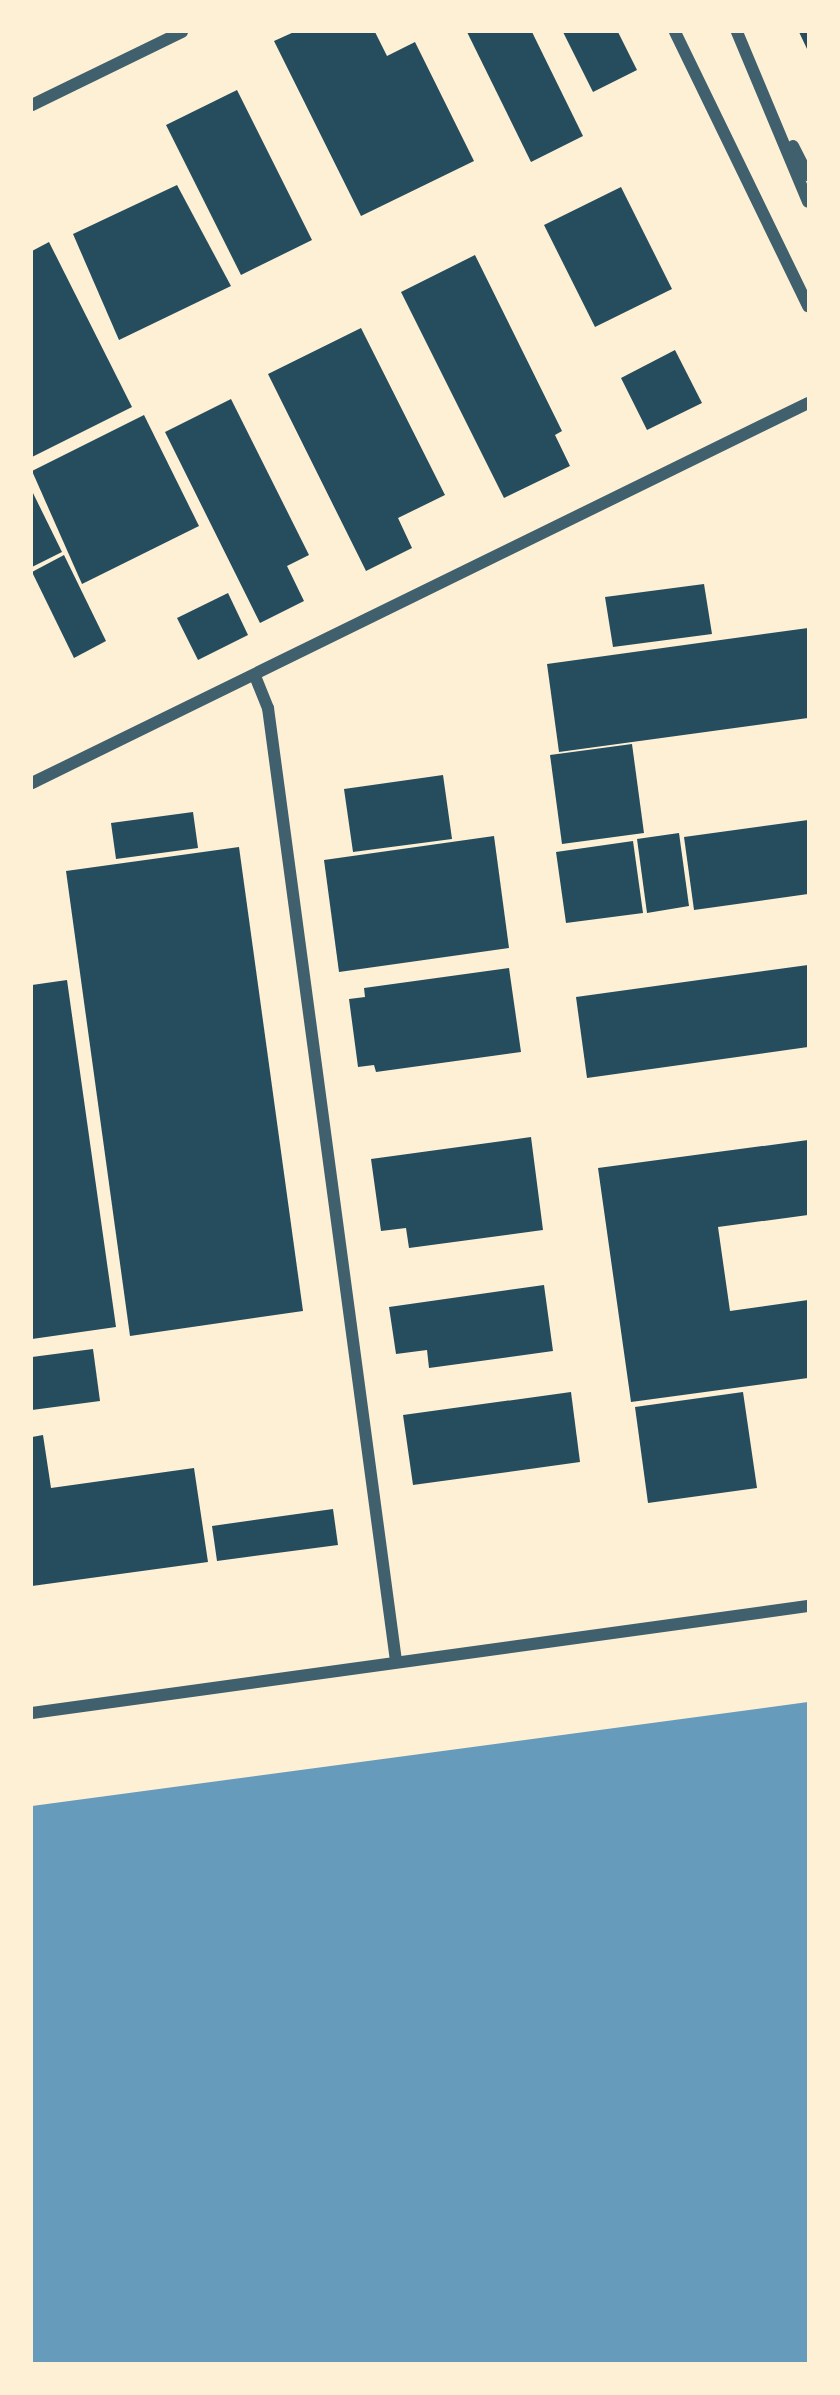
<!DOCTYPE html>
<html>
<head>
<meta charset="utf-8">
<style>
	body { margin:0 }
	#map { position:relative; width:840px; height:2395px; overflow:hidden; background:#fdf0d5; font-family:Quicksand,sans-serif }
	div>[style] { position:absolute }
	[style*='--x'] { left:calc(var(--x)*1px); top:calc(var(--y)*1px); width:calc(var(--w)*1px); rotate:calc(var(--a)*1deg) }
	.water>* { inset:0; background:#669bbc }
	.building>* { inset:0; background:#264d5e }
	.tertiary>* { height:12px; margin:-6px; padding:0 6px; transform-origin:6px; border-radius:6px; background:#3f606c }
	span { translate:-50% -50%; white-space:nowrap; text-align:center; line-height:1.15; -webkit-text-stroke:6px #fdf0d5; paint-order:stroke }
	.frame { position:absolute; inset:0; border:33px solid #fdf0d5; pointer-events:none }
</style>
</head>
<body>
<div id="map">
	<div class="water">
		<div style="clip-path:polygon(808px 1702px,808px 2363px,32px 2363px,32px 1806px)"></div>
	</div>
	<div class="building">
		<div style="clip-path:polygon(294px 32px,375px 32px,387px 56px,415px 42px,474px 161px,361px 216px,274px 41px)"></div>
		<div style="clip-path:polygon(467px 32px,532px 32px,583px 136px,531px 162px)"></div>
		<div style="clip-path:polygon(563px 32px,618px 32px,637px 70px,593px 92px)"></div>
		<div style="clip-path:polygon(799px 32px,808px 32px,808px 51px)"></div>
		<div style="clip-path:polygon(237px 90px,312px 240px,241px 275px,166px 125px)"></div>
		<div style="clip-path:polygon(177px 185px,231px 286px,119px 340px,73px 234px)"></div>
		<div style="clip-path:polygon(621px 187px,672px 289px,595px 327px,544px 225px)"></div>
		<div style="clip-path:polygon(49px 242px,132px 407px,32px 457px,32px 251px)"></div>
		<div style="clip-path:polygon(475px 255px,562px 431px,555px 435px,570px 466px,504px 498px,401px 292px)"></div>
		<div style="clip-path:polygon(361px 328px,445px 495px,398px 518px,412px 548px,366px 571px,268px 374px)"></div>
		<div style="clip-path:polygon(675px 350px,702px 403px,647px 430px,621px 378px)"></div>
		<div style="clip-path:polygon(231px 399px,309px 555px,287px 566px,304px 601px,260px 623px,165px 432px)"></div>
		<div style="clip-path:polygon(144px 415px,199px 526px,82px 584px,32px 471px)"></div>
		<div style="clip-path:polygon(32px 491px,62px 552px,32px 567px)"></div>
		<div style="clip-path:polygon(64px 555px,106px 641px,74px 658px,32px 572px)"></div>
		<div style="clip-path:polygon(704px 584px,712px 634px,613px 647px,605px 597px)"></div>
		<div style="clip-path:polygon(228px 593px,248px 635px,198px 660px,177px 618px)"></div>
		<div style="clip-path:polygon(808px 628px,808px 718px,559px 752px,547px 664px)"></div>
		<div style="clip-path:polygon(632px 744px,644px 833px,562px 844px,550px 755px)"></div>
		<div style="clip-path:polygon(443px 775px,452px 839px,353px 852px,344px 789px)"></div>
		<div style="clip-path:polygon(193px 812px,198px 848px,116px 859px,111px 823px)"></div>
		<div style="clip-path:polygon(808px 820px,808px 894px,694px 910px,684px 837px)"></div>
		<div style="clip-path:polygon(679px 833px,689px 906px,647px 913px,637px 839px)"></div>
		<div style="clip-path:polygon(494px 836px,509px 948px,339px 972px,324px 860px)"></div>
		<div style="clip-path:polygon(633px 841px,643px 913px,566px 923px,556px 852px)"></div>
		<div style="clip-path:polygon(239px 847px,303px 1311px,130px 1336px,66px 871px)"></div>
		<div style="clip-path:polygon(808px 965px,808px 1047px,587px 1078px,576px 997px)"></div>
		<div style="clip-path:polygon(509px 968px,521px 1052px,376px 1072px,374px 1065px,358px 1067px,349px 999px,365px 997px,364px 988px)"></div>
		<div style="clip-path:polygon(67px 980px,116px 1327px,32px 1339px,32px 985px)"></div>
		<div style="clip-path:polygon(531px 1137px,543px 1230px,409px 1248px,406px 1228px,381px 1231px,371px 1159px)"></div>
		<div style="clip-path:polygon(808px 1140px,808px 1215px,718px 1227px,730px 1311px,808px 1300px,808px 1378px,631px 1402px,598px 1168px)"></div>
		<div style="clip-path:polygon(544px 1285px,553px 1351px,429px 1368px,427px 1350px,396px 1354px,389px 1307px)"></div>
		<div style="clip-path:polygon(93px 1349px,100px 1401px,32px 1410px,32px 1357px)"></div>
		<div style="clip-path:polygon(571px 1392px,580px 1462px,413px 1485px,403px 1415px)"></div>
		<div style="clip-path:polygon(743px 1392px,757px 1488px,648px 1503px,635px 1407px)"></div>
		<div style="clip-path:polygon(43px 1435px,51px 1488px,194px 1468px,208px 1562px,32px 1586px,32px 1437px)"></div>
		<div style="clip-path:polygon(333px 1509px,338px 1545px,217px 1561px,212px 1526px)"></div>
	</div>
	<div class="tertiary">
		<div style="--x:675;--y:32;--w:305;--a:64.1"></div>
		<div style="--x:737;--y:32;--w:184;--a:67.3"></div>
		<div style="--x:32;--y:105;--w:167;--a:-26"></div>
		<div style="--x:793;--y:146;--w:33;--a:63"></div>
		<div style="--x:255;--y:676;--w:35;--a:68"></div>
		<div style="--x:268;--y:708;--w:962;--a:82.35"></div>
		<div style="--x:32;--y:783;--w:864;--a:-26.09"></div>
		<div style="--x:32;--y:1713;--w:783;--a:-7.85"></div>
	</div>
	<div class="frame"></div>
</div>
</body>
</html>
